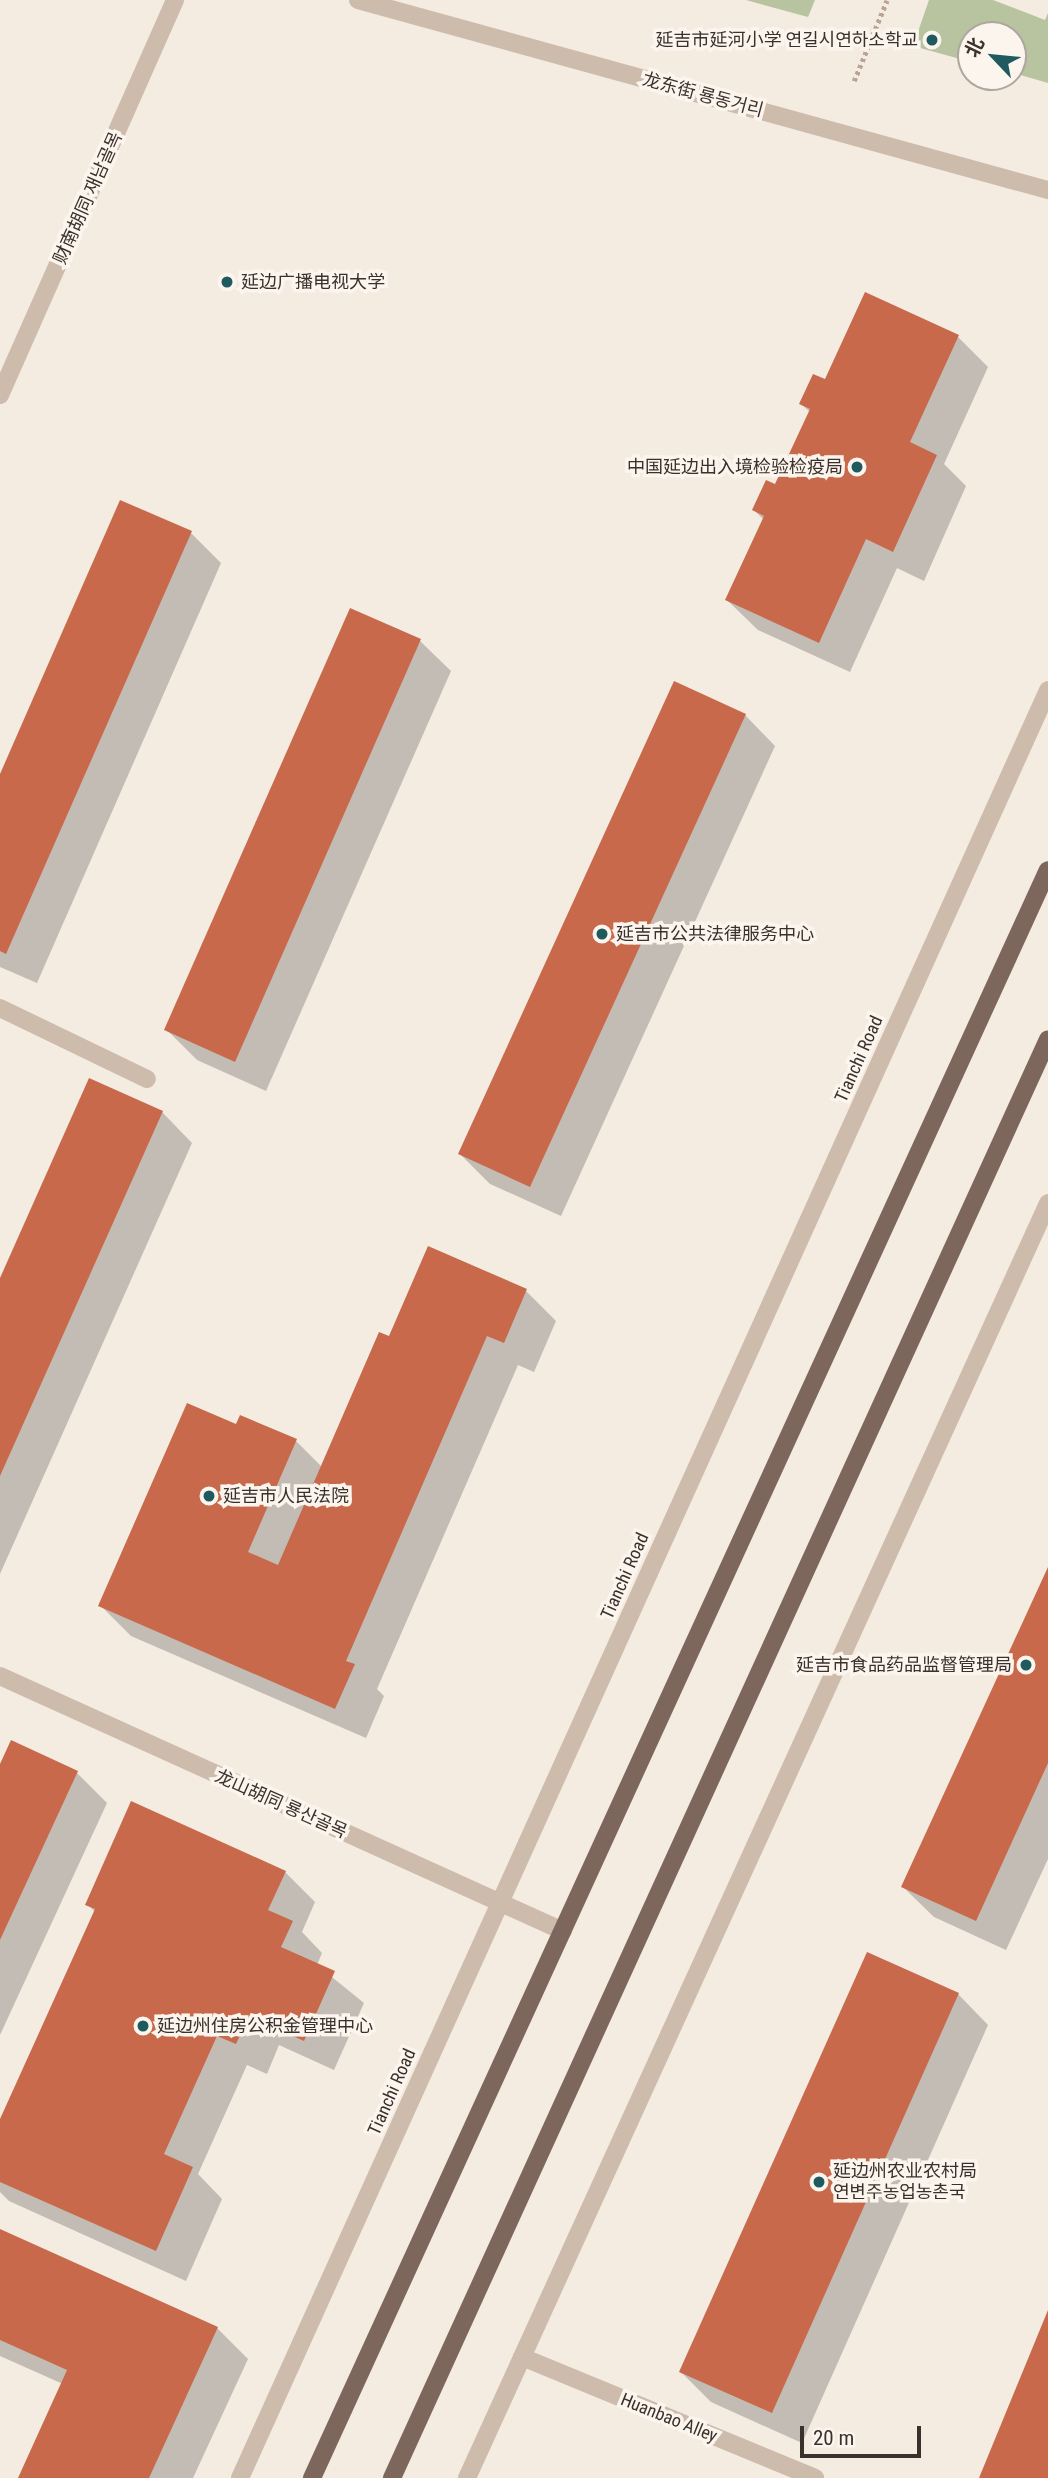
<!DOCTYPE html>
<html>
<head>
<meta charset="utf-8">
<style>
	body { margin:0 }
	#map { position:relative; width:1048px; height:2478px; overflow:hidden; background:#f4ebe1; font-family:"Roboto Condensed","Noto Sans SC","Noto Sans KR",sans-serif }
	div>[style] { position:absolute }
	[style*='--x'] { left:calc(var(--x)*1px); top:calc(var(--y)*1px); width:calc(var(--w)*1px); rotate:calc(var(--a)*1deg) }
	.green>* { inset:0; background:#b8c4a0 }
	.shadow>* { inset:0; background:#0003 }
	.building>* { inset:0; background:#c8694b }
	.path>* { height:4.5px; margin-top:-2.25px; transform-origin:0; background:repeating-linear-gradient(90deg,#b9a596 0 3.5px,transparent 0 7px) }
	.minor>* { height:18px; margin:-9px; padding:0 9px; transform-origin:9px; border-radius:9px; background:#cdbbac }
	.major>* { height:18px; margin:-9px; padding:0 9px; transform-origin:9px; border-radius:9px; background:#7d675c }
	.dots>* { width:19px; height:19px; translate:-50% -50%; box-sizing:border-box; border:4px solid #fbf5ee; border-radius:50% }
	span { translate:-50% -50%; white-space:nowrap; text-align:center; line-height:1.15; -webkit-text-stroke:7px #fbf5ee; paint-order:stroke }
	.poi-label { font-size:18px; color:#3b302b }
	.right { translate:-100% -50%; text-align:right }
	.left { translate:0 -50%; text-align:left }
	.street-label { font-size:18px; color:#3b302b }
	.north { position:absolute; left:957px; top:21px; width:70px; height:70px; box-sizing:border-box; background:#fbf5ee; border:2px solid #aea6a0; border-radius:50%; rotate:296deg; font-size:19px; font-weight:700; line-height:28px; text-align:center; color:#3b302b }
	.north::after { content:''; display:block; margin:auto; width:24px; height:32px; background:#1f5a5e; clip-path:polygon(50% 0,100% 100%,50% 72%,0 100%) }
	.scale { position:absolute; left:800px; top:2426px; width:121px; height:32px; box-sizing:border-box; border:4px solid #3b302b; border-top:0; padding-left:9px; font-size:21px; line-height:24px; white-space:nowrap; color:#3b302b; -webkit-text-stroke:5px #fbf5ee; paint-order:stroke }
</style>
</head>
<body>
<div id="map">
	<div class="green">
		<div style="clip-path:polygon(746px 0,815px 0,808px 17px)"></div>
		<div style="clip-path:polygon(929px 0,993px 0,1045px 20px,1048px 13px,1048px 83px,1013px 73px,1013px 35px,971px 35px,971px 62px,913px 46px)"></div>
	</div>
	<div class="shadow">
		<div style="clip-path:polygon(958px 337px,988px 367px,944px 464px,966px 486px,924px 581px,897px 568px,850px 672px,758px 630px,727px 600px,764px 520px,754px 510px,776px 486px,810px 412px,801px 404px,826px 382px)"></div>
		<div style="clip-path:polygon(191px 533px,221px 563px,37px 983px,0 967px,0 778px)"></div>
		<div style="clip-path:polygon(420px 641px,451px 671px,266px 1091px,197px 1060px,167px 1030px)"></div>
		<div style="clip-path:polygon(745px 715px,775px 746px,561px 1216px,490px 1184px,460px 1154px)"></div>
		<div style="clip-path:polygon(162px 1112px,192px 1143px,0 1574px,0 1282px)"></div>
		<div style="clip-path:polygon(526px 1291px,556px 1321px,534px 1372px,518px 1365px,377px 1689px,384px 1696px,366px 1738px,131px 1636px,100px 1605px,241px 1417px,296px 1441px,322px 1467px,390px 1339px)"></div>
		<div style="clip-path:polygon(1048px 1571px,1048px 1859px,1006px 1950px,934px 1917px,903px 1887px)"></div>
		<div style="clip-path:polygon(12px 1743px,77px 1773px,107px 1803px,0 2035px,0 1768px)"></div>
		<div style="clip-path:polygon(285px 1872px,315px 1902px,302px 1932px,322px 1953px,317px 1965px,364px 2003px,334px 2070px,279px 2045px,267px 2074px,247px 2065px,198px 2174px,222px 2199px,186px 2281px,9px 2201px,0 2192px,0 2124px,95px 1912px,87px 1904px)"></div>
		<div style="clip-path:polygon(958px 1994px,988px 2025px,802px 2443px,711px 2402px,681px 2372px)"></div>
		<div style="clip-path:polygon(0 2231px,217px 2328px,248px 2359px,193px 2478px,20px 2478px,63px 2384px,0 2356px)"></div>
	</div>
	<div class="building">
		<div style="clip-path:polygon(865px 292px,959px 335px,910px 442px,937px 455px,893px 552px,866px 539px,819px 643px,725px 600px,764px 516px,752px 510px,766px 480px,775px 484px,810px 409px,799px 404px,813px 374px,825px 379px)"></div>
		<div style="clip-path:polygon(120px 500px,192px 531px,6px 954px,0 951px,0 774px)"></div>
		<div style="clip-path:polygon(350px 608px,421px 639px,235px 1062px,164px 1030px)"></div>
		<div style="clip-path:polygon(674px 681px,746px 714px,530px 1187px,458px 1154px)"></div>
		<div style="clip-path:polygon(89px 1078px,163px 1111px,0 1476px,0 1278px)"></div>
		<div style="clip-path:polygon(428px 1246px,527px 1289px,504px 1343px,487px 1336px,346px 1661px,355px 1664px,335px 1709px,98px 1606px,187px 1403px,236px 1424px,240px 1415px,297px 1439px,248px 1552px,278px 1565px,379px 1332px,389px 1336px)"></div>
		<div style="clip-path:polygon(1048px 1567px,1048px 1763px,976px 1921px,901px 1887px)"></div>
		<div style="clip-path:polygon(11px 1740px,78px 1771px,0 1940px,0 1764px)"></div>
		<div style="clip-path:polygon(131px 1801px,286px 1871px,268px 1910px,293px 1921px,281px 1947px,335px 1971px,304px 2041px,249px 2016px,236px 2044px,217px 2036px,164px 2154px,193px 2167px,156px 2251px,0 2182px,0 2119px,95px 1909px,85px 1905px)"></div>
		<div style="clip-path:polygon(867px 1952px,959px 1993px,772px 2413px,679px 2372px)"></div>
		<div style="clip-path:polygon(0 2229px,218px 2327px,149px 2478px,18px 2478px,67px 2370px,0 2340px)"></div>
		<div style="clip-path:polygon(1048px 2310px,1048px 2478px,979px 2478px)"></div>
	</div>
	<div class="path">
		<div style="--x:854;--y:81;--w:87;--a:-67.8"></div>
	</div>
	<div class="minor">
		<div style="--x:358;--y:0;--w:716;--a:15.4"></div>
		<div style="--x:0;--y:395;--w:432;--a:-66.1"></div>
		<div style="--x:0;--y:1008;--w:163;--a:25.8"></div>
		<div style="--x:0;--y:1676;--w:618;--a:24.37"></div>
		<div style="--x:522;--y:2357;--w:317;--a:22.4"></div>
		<div style="--x:240;--y:2478;--w:1962;--a:-65.68"></div>
		<div style="--x:467;--y:2478;--w:1401;--a:-65.5"></div>
	</div>
	<div class="major">
		<div style="--x:312;--y:2478;--w:1768;--a:-65.41"></div>
		<div style="--x:392;--y:2478;--w:1581;--a:-65.49"></div>
	</div>
	<div class="dots">
		<div style="left:932px;top:40px;background:#1f5a5e"></div>
		<div style="left:227px;top:282px;background:#1f5a5e"></div>
		<div style="left:857px;top:467px;background:#1f5a5e"></div>
		<div style="left:602px;top:934px;background:#1f5a5e"></div>
		<div style="left:209px;top:1496px;background:#1f5a5e"></div>
		<div style="left:1026px;top:1665px;background:#1f5a5e"></div>
		<div style="left:143px;top:2026px;background:#1f5a5e"></div>
		<div style="left:819px;top:2182px;background:#1f5a5e"></div>
	</div>
	<div class="poi-label">
		<span class="right" style="left:918px;top:40px">延吉市延河小学 연길시연하소학교</span>
		<span class="left" style="left:241px;top:282px">延边广播电视大学</span>
		<span class="right" style="left:843px;top:467px">中国延边出入境检验检疫局</span>
		<span class="left" style="left:616px;top:934px">延吉市公共法律服务中心</span>
		<span class="left" style="left:223px;top:1496px">延吉市人民法院</span>
		<span class="right" style="left:1012px;top:1665px">延吉市食品药品监督管理局</span>
		<span class="left" style="left:157px;top:2026px">延边州住房公积金管理中心</span>
		<span class="left" style="left:833px;top:2182px">延边州农业农村局<br>연변주농업농촌국</span>
	</div>
	<div class="street-label">
		<span style="left:703px;top:95px;rotate:15deg">龙东街 룡동거리</span>
		<span style="left:88px;top:198px;rotate:-66deg">财南胡同 재남골목</span>
		<span style="left:859px;top:1059px;rotate:-66deg">Tianchi Road</span>
		<span style="left:625px;top:1576px;rotate:-66deg">Tianchi Road</span>
		<span style="left:281px;top:1804px;rotate:24deg">龙山胡同 룡산골목</span>
		<span style="left:392px;top:2092px;rotate:-66deg">Tianchi Road</span>
		<span style="left:669px;top:2418px;rotate:22deg">Huanbao Alley</span>
	</div>
	<div class="north">北</div>
	<div class="scale">20 m</div>
</div>
</body>
</html>
